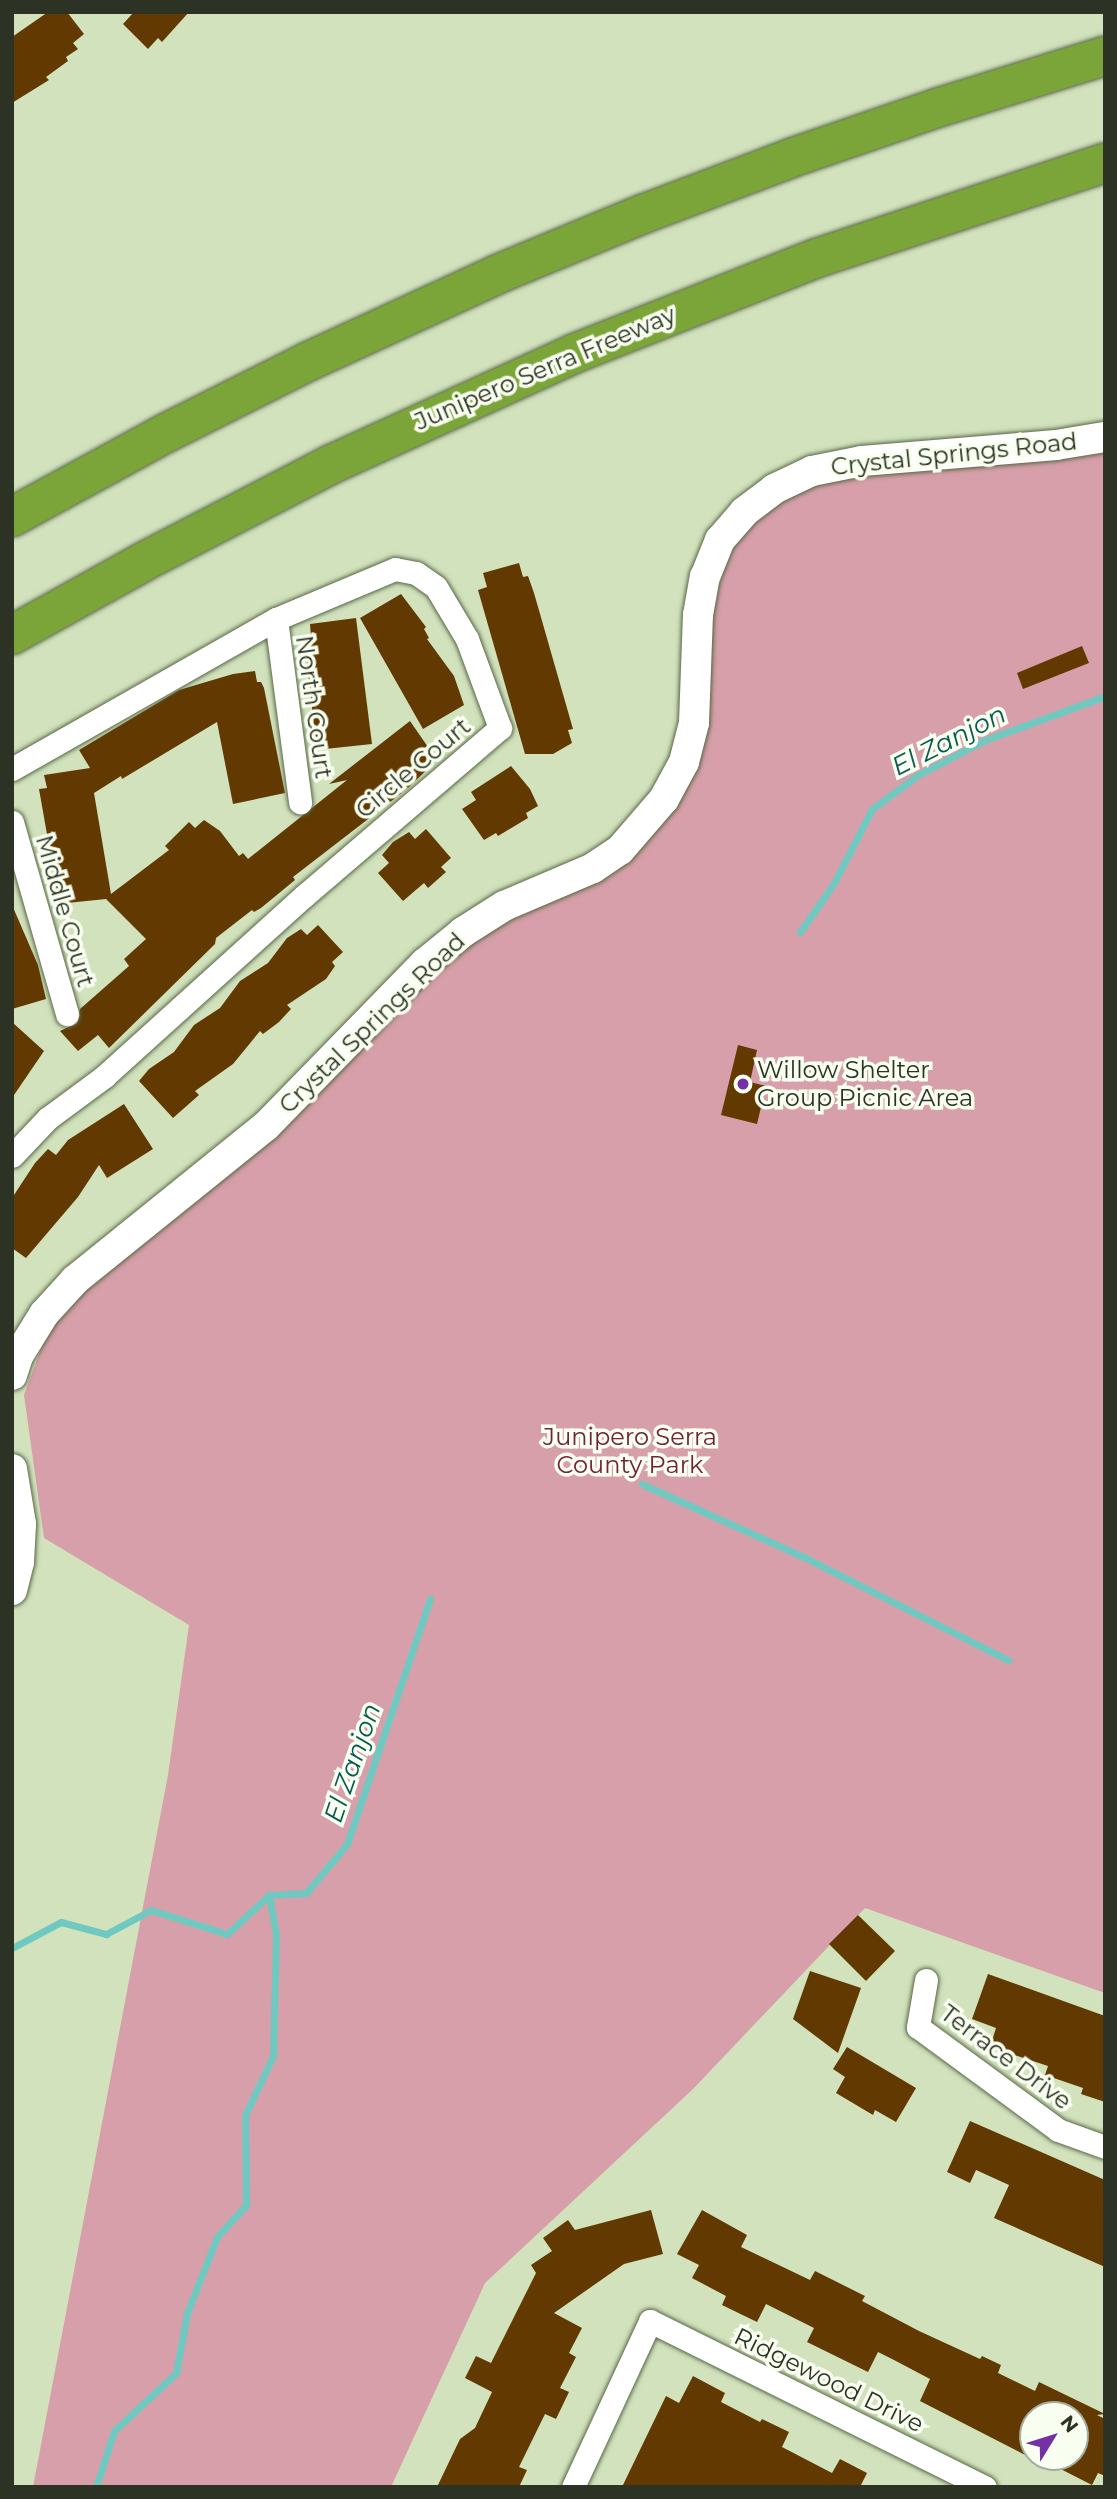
<!DOCTYPE html>
<html>
<head>
<meta charset="utf-8">
<style>
	body { margin:0 }
	#map { position:relative; width:1117px; height:2499px; overflow:hidden; background:#d1e2bd; font-family:Montserrat,sans-serif }
	div>[style] { position:absolute }
	[style*='--x'] { left:calc(var(--x)*1px); top:calc(var(--y)*1px); width:calc(var(--w)*1px); rotate:calc(var(--a)*1deg) }
	.green>* { inset:0; background:#d79fa9 }
	.stream>* { height:7px; margin:-3.5px; padding:0 3.5px; transform-origin:3.5px; border-radius:3.5px; background:#70c9c0 }
	.building>* { inset:0; background:#623900 }
	.roads { filter:drop-shadow(0 0 2px #596746) drop-shadow(0 0 2px #596746) }
	.minor>* { height:23px; margin:-11.5px; padding:0 11.5px; transform-origin:11.5px; border-radius:11.5px; background:#fff }
	.tertiary>* { height:30px; margin:-15px; padding:0 15px; transform-origin:15px; border-radius:15px; background:#fff }
	.motorway>* { height:38px; margin:-19px; padding:0 19px; transform-origin:19px; border-radius:19px; background:#7ca539 }
	.dots>* { width:19px; height:19px; translate:-50% -50%; box-sizing:border-box; border:4px solid #f8fff0; border-radius:50% }
	span { translate:-50% -50%; white-space:nowrap; text-align:center; line-height:1.15; -webkit-text-stroke:7px #f8fff0; paint-order:stroke }
	.street-label { font-size:24px; color:#2c3324 }
	.poi-label { font-size:24px; color:#2c3324 }
	.left { translate:0 -50%; text-align:left }
	.park-label { font-size:24px; color:#732038 }
	.water-label { font-size:26px; color:#085953; font-style:italic }
	.frame { position:absolute; inset:0; border:14px solid #2c3324; pointer-events:none }
	.north { position:absolute; left:1019px; top:2401px; width:70px; height:70px; box-sizing:border-box; background:#f8fff0; border:2px solid #a6ad9e; border-radius:50%; rotate:52deg; font-size:19px; font-weight:700; line-height:28px; text-align:center; color:#2c3324 }
	.north::after { content:''; display:block; margin:auto; width:24px; height:32px; background:#7430a4; clip-path:polygon(50% 0,100% 100%,50% 72%,0 100%) }
</style>
</head>
<body>
<div id="map">
	<div class="green">
		<div style="clip-path:polygon(1105px 443px,1105px 1993px,865px 1908px,693px 2089px,485px 2283px,391px 2487px,33px 2487px,168px 1775px,189px 1625px,44px 1538px,24px 1395px,47px 1333px,92px 1281px,442px 960px,653px 826px,707px 682px,715px 599px,732px 544px,755px 511px,829px 478px)"></div>
	</div>
	<div class="stream">
		<div style="--x:800;--y:932;--w:60;--a:-55.2"></div>
		<div style="--x:834;--y:883;--w:83;--a:-62.8"></div>
		<div style="--x:872;--y:809;--w:57;--a:-36.5"></div>
		<div style="--x:918;--y:775;--w:73;--a:-27.6"></div>
		<div style="--x:983;--y:741;--w:130;--a:-20.2"></div>
		<div style="--x:642;--y:1484;--w:178;--a:24.3"></div>
		<div style="--x:804;--y:1557;--w:229;--a:26.8"></div>
		<div style="--x:269;--y:1895;--w:37;--a:-3"></div>
		<div style="--x:306;--y:1893;--w:64;--a:-50.1"></div>
		<div style="--x:347;--y:1844;--w:259;--a:-71.3"></div>
		<div style="--x:12;--y:1948;--w:55;--a:-28"></div>
		<div style="--x:61;--y:1922;--w:47;--a:14.9"></div>
		<div style="--x:106;--y:1934;--w:51;--a:-28.1"></div>
		<div style="--x:151;--y:1910;--w:80;--a:17.5"></div>
		<div style="--x:227;--y:1934;--w:57;--a:-42.9"></div>
		<div style="--x:96;--y:2487;--w:59;--a:-72.2"></div>
		<div style="--x:114;--y:2431;--w:85;--a:-43.1"></div>
		<div style="--x:176;--y:2373;--w:61;--a:-79.6"></div>
		<div style="--x:187;--y:2313;--w:82;--a:-68.5"></div>
		<div style="--x:217;--y:2237;--w:43;--a:-47.8"></div>
		<div style="--x:246;--y:2205;--w:90;--a:-90.6"></div>
		<div style="--x:245;--y:2115;--w:65;--a:-64.6"></div>
		<div style="--x:273;--y:2056;--w:121;--a:-88.6"></div>
		<div style="--x:276;--y:1935;--w:41;--a:-99.9"></div>
	</div>
	<div class="building">
		<div style="clip-path:polygon(48px 12px,67px 12px,84px 34px,73px 43px,78px 49px,66px 57px,68px 61px,46px 77px,49px 80px,12px 103px,12px 37px)"></div>
		<div style="clip-path:polygon(134px 12px,189px 12px,162px 42px,158px 38px,148px 49px,123px 24px)"></div>
		<div style="clip-path:polygon(519px 563px,523px 577px,528px 576px,534px 593px,573px 729px,568px 730px,572px 743px,553px 754px,525px 754px,478px 590px,487px 587px,483px 573px)"></div>
		<div style="clip-path:polygon(401px 594px,426px 627px,424px 629px,429px 638px,427px 639px,454px 676px,464px 705px,423px 729px,360px 618px)"></div>
		<div style="clip-path:polygon(356px 618px,372px 744px,325px 749px,324px 738px,317px 739px,315px 734px,304px 637px,311px 637px,310px 624px)"></div>
		<div style="clip-path:polygon(1082px 646px,1089px 663px,1023px 689px,1017px 673px)"></div>
		<div style="clip-path:polygon(255px 671px,257px 682px,261px 682px,264px 688px,285px 793px,233px 804px,217px 722px,122px 779px,121px 776px,94px 793px,111px 894px,169px 850px,165px 846px,189px 822px,195px 828px,204px 820px,220px 831px,239px 856px,243px 853px,248px 859px,347px 780px,329px 784px,410px 721px,437px 760px,407px 789px,293px 877px,295px 880px,261px 908px,254px 912px,252px 910px,216px 938px,215px 944px,109px 1048px,98px 1035px,78px 1051px,60px 1031px,77px 1023px,80px 1009px,129px 966px,124px 959px,146px 939px,106px 899px,67px 903px,65px 890px,57px 891px,39px 789px,47px 788px,44px 775px,90px 768px,79px 750px,179px 690px,233px 674px)"></div>
		<div style="clip-path:polygon(511px 766px,530px 789px,538px 806px,526px 813px,528px 818px,498px 836px,496px 833px,484px 840px,462px 809px,476px 800px,471px 792px)"></div>
		<div style="clip-path:polygon(426px 829px,451px 858px,441px 867px,446px 872px,428px 888px,424px 883px,403px 901px,378px 873px,389px 863px,382px 855px,393px 842px,409px 832px,415px 839px)"></div>
		<div style="clip-path:polygon(12px 905px,38px 965px,46px 999px,12px 1009px)"></div>
		<div style="clip-path:polygon(318px 925px,343px 952px,332px 962px,335px 966px,326px 979px,287px 1005px,291px 1009px,279px 1022px,263px 1034px,260px 1031px,233px 1064px,195px 1091px,199px 1095px,173px 1118px,139px 1081px,149px 1069px,174px 1052px,194px 1025px,220px 1008px,240px 981px,268px 963px,287px 938px,301px 929px,307px 935px)"></div>
		<div style="clip-path:polygon(12px 1022px,44px 1051px,12px 1098px)"></div>
		<div style="clip-path:polygon(738px 1045px,757px 1050px,750px 1082px,766px 1086px,757px 1124px,721px 1115px)"></div>
		<div style="clip-path:polygon(124px 1104px,153px 1149px,107px 1178px,99px 1165px,78px 1197px,26px 1258px,12px 1248px,12px 1198px,35px 1163px,48px 1149px,56px 1155px,68px 1140px)"></div>
		<div style="clip-path:polygon(858px 1915px,895px 1951px,866px 1981px,829px 1944px)"></div>
		<div style="clip-path:polygon(810px 1971px,861px 1988px,838px 2053px,793px 2019px)"></div>
		<div style="clip-path:polygon(988px 1974px,1105px 2016px,1105px 2102px,1081px 2094px,1083px 2088px,1045px 2075px,1048px 2066px,990px 2047px,996px 2028px,972px 2019px)"></div>
		<div style="clip-path:polygon(847px 2047px,916px 2088px,896px 2122px,875px 2110px,873px 2115px,836px 2093px,845px 2077px,833px 2069px)"></div>
		<div style="clip-path:polygon(970px 2121px,1105px 2180px,1105px 2267px,994px 2218px,1009px 2185px,976px 2170px,970px 2183px,947px 2172px)"></div>
		<div style="clip-path:polygon(651px 2210px,663px 2254px,624px 2264px,554px 2313px,582px 2328px,569px 2353px,576px 2357px,560px 2388px,569px 2392px,556px 2419px,545px 2414px,519px 2467px,527px 2470px,519px 2487px,437px 2487px,460px 2439px,475px 2428px,492px 2392px,465px 2378px,476px 2356px,491px 2363px,536px 2273px,531px 2265px,552px 2251px,543px 2238px,568px 2220px,575px 2230px)"></div>
		<div style="clip-path:polygon(702px 2210px,747px 2235px,741px 2247px,810px 2280px,815px 2271px,865px 2296px,862px 2301px,919px 2331px,980px 2359px,982px 2356px,1001px 2365px,998px 2373px,1035px 2391px,1039px 2382px,1105px 2414px,1097px 2415px,1105px 2419px,1105px 2476px,1098px 2473px,1092px 2485px,1037px 2457px,1075px 2457px,1075px 2415px,1033px 2415px,1033px 2459px,920px 2401px,930px 2379px,894px 2360px,878px 2352px,868px 2372px,807px 2342px,814px 2328px,766px 2304px,757px 2322px,722px 2305px,726px 2296px,692px 2278px,699px 2265px,677px 2254px)"></div>
		<div style="clip-path:polygon(693px 2376px,725px 2393px,721px 2402px,760px 2422px,762px 2419px,789px 2432px,782px 2447px,832px 2473px,840px 2459px,867px 2473px,860px 2487px,622px 2487px,666px 2396px,679px 2403px)"></div>
	</div>
	<div class="roads">
		<div class="minor">
			<div style="--x:276;--y:619;--w:185;--a:82.5"></div>
			<div style="--x:12;--y:769;--w:304;--a:-29.6"></div>
			<div style="--x:276;--y:619;--w:129;--a:-22.8"></div>
			<div style="--x:395;--y:569;--w:21;--a:11"></div>
			<div style="--x:416;--y:573;--w:24;--a:35"></div>
			<div style="--x:436;--y:587;--w:61;--a:59.2"></div>
			<div style="--x:467;--y:639;--w:95;--a:69.7"></div>
			<div style="--x:500;--y:728;--w:257;--a:139.4"></div>
			<div style="--x:305;--y:895;--w:270;--a:137.9"></div>
			<div style="--x:105;--y:1076;--w:71;--a:143.6"></div>
			<div style="--x:48;--y:1118;--w:52;--a:133.5"></div>
			<div style="--x:12;--y:822;--w:200;--a:74"></div>
			<div style="--x:926;--y:1980;--w:48;--a:99.7"></div>
			<div style="--x:918;--y:2027;--w:174;--a:36.3"></div>
			<div style="--x:1058;--y:2130;--w:50;--a:19.9"></div>
			<div style="--x:573;--y:2487;--w:183;--a:-65.1"></div>
			<div style="--x:650;--y:2321;--w:374;--a:26.4"></div>
		</div>
		<div class="tertiary">
			<div style="--x:12;--y:1375;--w:20;--a:-72"></div>
			<div style="--x:18;--y:1356;--w:49;--a:-58.2"></div>
			<div style="--x:44;--y:1314;--w:46;--a:-47.6"></div>
			<div style="--x:75;--y:1280;--w:245;--a:-38.9"></div>
			<div style="--x:266;--y:1126;--w:228;--a:-45.7"></div>
			<div style="--x:425;--y:963;--w:49;--a:-39.2"></div>
			<div style="--x:463;--y:932;--w:49;--a:-32.4"></div>
			<div style="--x:504;--y:906;--w:97;--a:-23.1"></div>
			<div style="--x:593;--y:868;--w:32;--a:-34"></div>
			<div style="--x:620;--y:850;--w:67;--a:-49.2"></div>
			<div style="--x:664;--y:799;--w:42;--a:-61.6"></div>
			<div style="--x:684;--y:762;--w:40;--a:-75.6"></div>
			<div style="--x:694;--y:723;--w:108;--a:-87.9"></div>
			<div style="--x:698;--y:615;--w:39;--a:-80"></div>
			<div style="--x:705;--y:577;--w:40;--a:-68"></div>
			<div style="--x:720;--y:540;--w:37;--a:-49"></div>
			<div style="--x:744;--y:512;--w:38;--a:-37"></div>
			<div style="--x:774;--y:489;--w:42;--a:-25.3"></div>
			<div style="--x:812;--y:471;--w:51;--a:-11.3"></div>
			<div style="--x:862;--y:461;--w:195;--a:-4.7"></div>
			<div style="--x:1056;--y:445;--w:50;--a:-9.3"></div>
			<div style="--x:12;--y:1469;--w:56;--a:80.7"></div>
			<div style="--x:21;--y:1524;--w:38;--a:93"></div>
			<div style="--x:19;--y:1562;--w:29;--a:104"></div>
		</div>
		<div class="motorway">
			<div style="--x:12;--y:517;--w:173;--a:-28.6"></div>
			<div style="--x:164;--y:434;--w:160;--a:-26.7"></div>
			<div style="--x:307;--y:362;--w:210;--a:-24.7"></div>
			<div style="--x:498;--y:274;--w:157;--a:-22.5"></div>
			<div style="--x:643;--y:214;--w:158;--a:-20.7"></div>
			<div style="--x:791;--y:158;--w:157;--a:-18.9"></div>
			<div style="--x:940;--y:107;--w:173;--a:-17.2"></div>
			<div style="--x:12;--y:635;--w:150;--a:-29.1"></div>
			<div style="--x:143;--y:562;--w:213;--a:-27.4"></div>
			<div style="--x:332;--y:464;--w:265;--a:-24.5"></div>
			<div style="--x:573;--y:354;--w:262;--a:-21.5"></div>
			<div style="--x:817;--y:258;--w:303;--a:-18.3"></div>
		</div>
	</div>
	<div class="dots">
		<div style="left:743px;top:1084px;background:#7430a4"></div>
	</div>
	<div class="street-label">
		<span style="left:545px;top:368px;rotate:-23deg">Junipero Serra Freeway</span>
		<span style="left:954px;top:454px;rotate:-6deg">Crystal Springs Road</span>
		<span style="left:314px;top:707px;rotate:82deg">North Court</span>
		<span style="left:413px;top:768px;rotate:-40deg">Circle Court</span>
		<span style="left:65px;top:911px;rotate:74deg">Middle Court</span>
		<span style="left:372px;top:1023px;rotate:-44deg">Crystal Springs Road</span>
		<span style="left:1006px;top:2057px;rotate:37deg">Terrace Drive</span>
		<span style="left:829px;top:2380px;rotate:26deg">Ridgewood Drive</span>
	</div>
	<div class="poi-label">
		<span class="left" style="left:757px;top:1084px">Willow Shelter<br>Group Picnic Area</span>
	</div>
	<div class="park-label">
		<span style="left:630px;top:1451px">Junipero Serra<br>County Park</span>
	</div>
	<div class="water-label">
		<span style="left:949px;top:741px;rotate:-27deg">El Zanjon</span>
		<span style="left:353px;top:1763px;rotate:-71deg">El Zanjon</span>
	</div>
	<div class="frame"></div>
	<div class="north">N</div>
</div>
</body>
</html>
